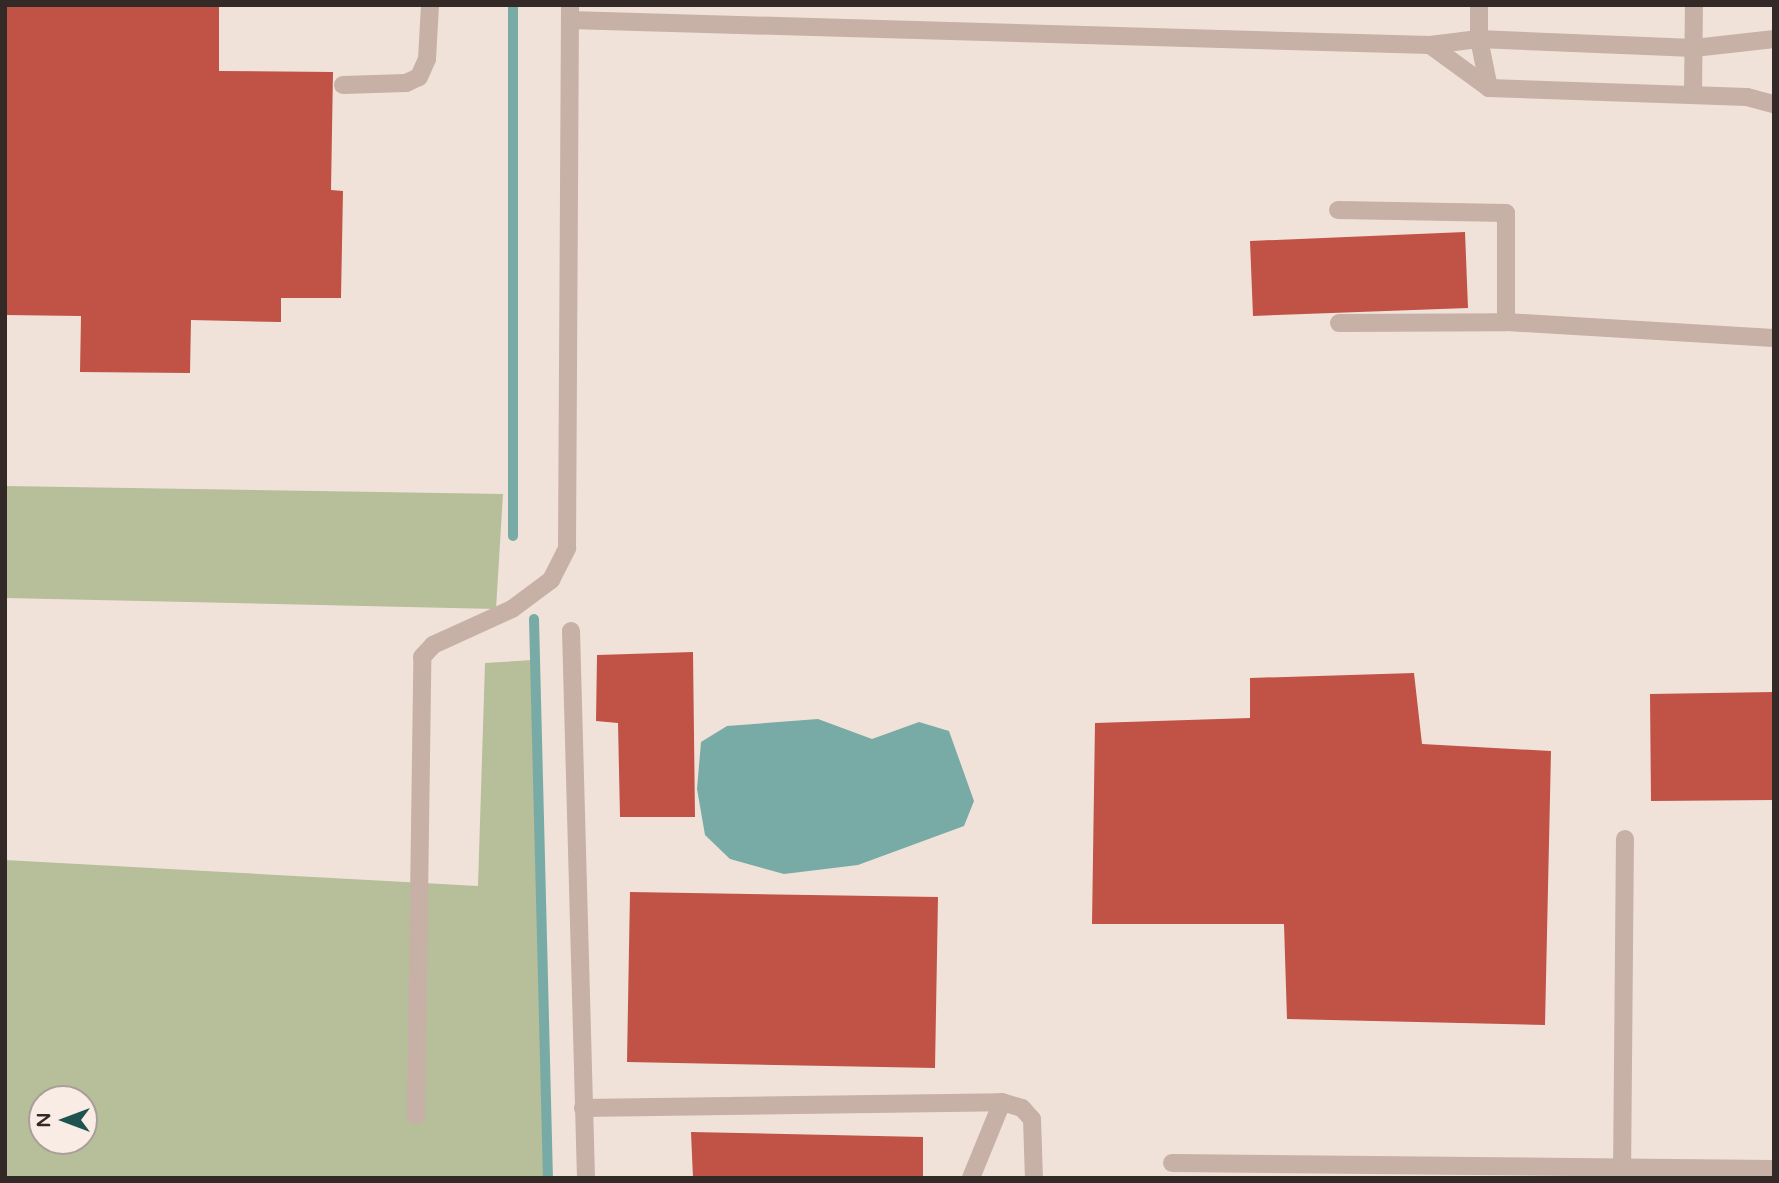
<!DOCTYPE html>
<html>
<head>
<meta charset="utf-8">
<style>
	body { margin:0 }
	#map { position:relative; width:1779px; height:1183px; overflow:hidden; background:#f0e2d9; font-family:"Varela Round",sans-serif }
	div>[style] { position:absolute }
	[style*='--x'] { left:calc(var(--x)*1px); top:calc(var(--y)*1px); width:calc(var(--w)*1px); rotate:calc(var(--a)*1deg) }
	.green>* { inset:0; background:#b7be9a }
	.water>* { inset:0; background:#79aba6 }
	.stream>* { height:10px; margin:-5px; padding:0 5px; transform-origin:5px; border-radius:5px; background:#79aba6 }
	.building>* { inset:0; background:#c05246 }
	.lane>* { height:18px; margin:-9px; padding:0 9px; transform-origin:9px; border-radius:9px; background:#c7b0a5 }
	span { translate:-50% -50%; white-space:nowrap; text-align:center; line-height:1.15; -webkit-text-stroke:5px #f8ece5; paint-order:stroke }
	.frame { position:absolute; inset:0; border:7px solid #332926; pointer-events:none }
	.north { position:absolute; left:28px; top:1085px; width:70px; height:70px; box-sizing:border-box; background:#f8ece5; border:2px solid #a99e99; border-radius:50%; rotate:270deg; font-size:19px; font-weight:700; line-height:28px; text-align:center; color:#332926 }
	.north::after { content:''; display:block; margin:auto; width:24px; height:32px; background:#1e534f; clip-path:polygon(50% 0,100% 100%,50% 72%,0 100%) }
</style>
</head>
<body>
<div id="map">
	<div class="green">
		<div style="clip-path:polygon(5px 486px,503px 494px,496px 609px,5px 598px)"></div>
		<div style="clip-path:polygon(evenodd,533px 660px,549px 1178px,5px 1178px,5px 860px,478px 886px,485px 663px,533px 660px,42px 1099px,84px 1099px,84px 1141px,42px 1141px,42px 1099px)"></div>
	</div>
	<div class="water">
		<div style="clip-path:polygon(818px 719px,872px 739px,919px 722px,949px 731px,974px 801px,964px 826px,858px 865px,784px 874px,730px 859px,705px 835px,697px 789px,701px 742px,727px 726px)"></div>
	</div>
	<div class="stream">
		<div style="--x:513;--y:5;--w:531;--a:90"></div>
		<div style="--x:534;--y:619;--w:559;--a:88.57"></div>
	</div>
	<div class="building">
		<div style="clip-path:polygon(5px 5px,219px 5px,219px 71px,333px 72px,331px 190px,343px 191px,341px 298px,281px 298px,281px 322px,191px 320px,190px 373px,80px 372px,81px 316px,5px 315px)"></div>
		<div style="clip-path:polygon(1465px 232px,1468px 308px,1253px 316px,1250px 241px)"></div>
		<div style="clip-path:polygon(693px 652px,695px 817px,620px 817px,618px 723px,596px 721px,597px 655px)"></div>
		<div style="clip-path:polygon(1414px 673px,1422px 744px,1551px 751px,1545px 1025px,1287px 1019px,1284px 924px,1092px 924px,1095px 723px,1250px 718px,1250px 678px)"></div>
		<div style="clip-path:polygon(1774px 692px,1774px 800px,1651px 801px,1650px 694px)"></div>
		<div style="clip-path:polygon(630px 892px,938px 897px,935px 1068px,627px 1062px)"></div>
		<div style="clip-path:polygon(691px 1132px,923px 1137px,923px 1178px,693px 1178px)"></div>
	</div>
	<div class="lane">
		<div style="--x:1479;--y:5;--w:34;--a:90"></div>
		<div style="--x:1479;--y:39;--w:50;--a:78.5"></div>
		<div style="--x:570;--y:20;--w:860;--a:1.67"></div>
		<div style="--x:1430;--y:45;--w:49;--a:-7"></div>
		<div style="--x:1479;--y:39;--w:215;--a:2.4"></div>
		<div style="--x:1694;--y:48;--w:81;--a:-6.4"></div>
		<div style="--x:1430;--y:45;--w:73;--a:36.1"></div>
		<div style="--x:1489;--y:88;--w:258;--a:2"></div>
		<div style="--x:1747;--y:97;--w:28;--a:15"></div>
		<div style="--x:343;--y:85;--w:63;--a:-1.8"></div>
		<div style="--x:406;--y:83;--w:14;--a:-25"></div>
		<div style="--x:419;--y:77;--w:20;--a:-66"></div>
		<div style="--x:427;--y:59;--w:54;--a:-86.8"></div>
		<div style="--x:1693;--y:95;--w:90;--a:-89.4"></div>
		<div style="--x:1338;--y:210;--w:168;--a:1"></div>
		<div style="--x:1506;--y:213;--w:109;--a:90"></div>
		<div style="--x:1339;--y:323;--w:167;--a:-0.3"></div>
		<div style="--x:1506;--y:322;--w:268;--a:3.4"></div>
		<div style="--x:571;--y:631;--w:547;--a:88.43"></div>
		<div style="--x:583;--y:1108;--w:419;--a:-0.8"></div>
		<div style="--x:1002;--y:1102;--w:21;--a:17"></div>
		<div style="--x:1022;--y:1108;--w:15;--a:48"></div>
		<div style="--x:1032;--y:1119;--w:59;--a:88.1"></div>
		<div style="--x:416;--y:1115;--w:458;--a:-89.2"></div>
		<div style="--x:422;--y:657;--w:16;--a:-47"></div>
		<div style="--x:433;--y:645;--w:87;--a:-24.5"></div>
		<div style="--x:512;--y:609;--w:49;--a:-36.6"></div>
		<div style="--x:551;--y:580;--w:36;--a:-63"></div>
		<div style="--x:567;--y:548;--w:543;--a:-89.68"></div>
		<div style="--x:1172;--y:1163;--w:602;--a:0.57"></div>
		<div style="--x:971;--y:1178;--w:82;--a:-67.8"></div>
		<div style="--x:1622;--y:1178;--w:339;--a:-89.5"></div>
	</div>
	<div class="frame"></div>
	<div class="north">N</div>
</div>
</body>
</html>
